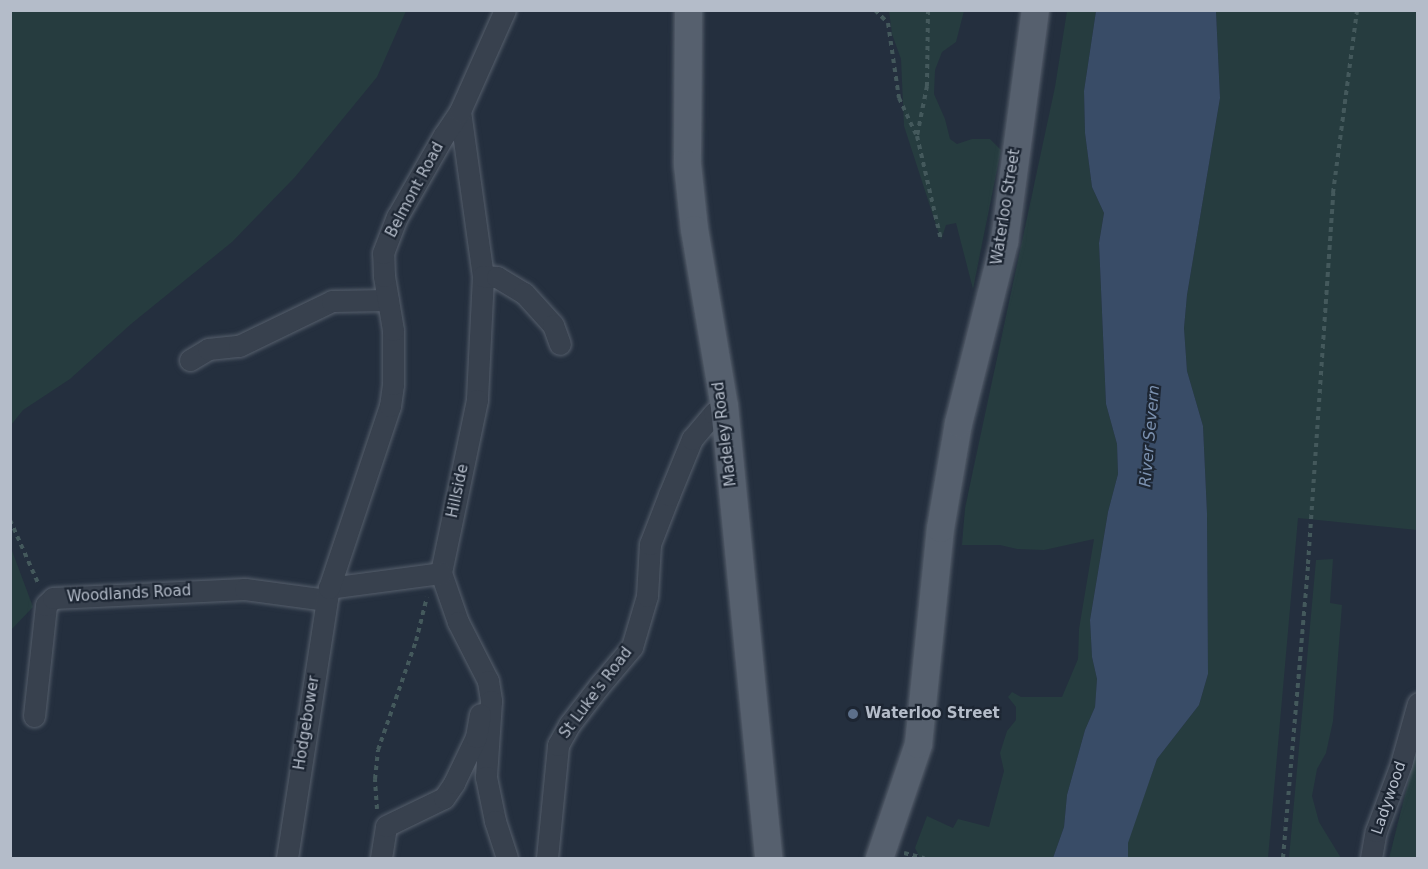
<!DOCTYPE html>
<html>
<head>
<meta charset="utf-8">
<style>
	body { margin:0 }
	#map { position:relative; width:1428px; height:869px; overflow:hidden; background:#242f3e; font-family:"DejaVu Sans",sans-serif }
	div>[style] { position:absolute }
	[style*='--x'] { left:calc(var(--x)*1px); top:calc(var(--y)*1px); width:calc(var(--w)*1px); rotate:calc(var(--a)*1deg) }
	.green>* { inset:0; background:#263c3f }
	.water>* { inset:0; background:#394c67 }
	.path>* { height:4px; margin-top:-2px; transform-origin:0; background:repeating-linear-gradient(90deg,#44595c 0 4.5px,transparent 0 9px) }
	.roads { filter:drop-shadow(0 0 2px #565f6c) drop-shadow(0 0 2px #565f6c) }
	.minor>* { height:21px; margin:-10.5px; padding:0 10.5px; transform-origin:10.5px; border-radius:10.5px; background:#38414e }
	.major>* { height:27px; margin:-13.5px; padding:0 13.5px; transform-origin:13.5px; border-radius:13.5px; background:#56606e }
	.dots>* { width:16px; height:16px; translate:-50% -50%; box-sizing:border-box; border:3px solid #1d2633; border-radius:50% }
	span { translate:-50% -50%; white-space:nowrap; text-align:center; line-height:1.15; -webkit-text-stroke:4.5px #1d2633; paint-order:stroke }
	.street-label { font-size:15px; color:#b4bcc9 }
	.poi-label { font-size:15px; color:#b4bcc9; font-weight:700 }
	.left { translate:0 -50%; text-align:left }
	.water-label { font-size:16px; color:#7c92b1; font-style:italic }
	.frame { position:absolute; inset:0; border:12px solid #b4bcc9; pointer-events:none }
</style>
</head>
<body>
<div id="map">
	<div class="green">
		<div style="clip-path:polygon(11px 10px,406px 11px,377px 77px,295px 177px,232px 242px,131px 324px,70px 379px,23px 410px,11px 425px)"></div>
		<div style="clip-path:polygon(889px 11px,964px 11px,956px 42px,942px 52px,935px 70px,934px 94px,945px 119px,950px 139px,957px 144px,972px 139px,990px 139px,1001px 150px,973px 289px,956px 223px,946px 225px,941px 240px,904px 126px,901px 59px,892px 34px)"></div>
		<div style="clip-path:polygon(1067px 11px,1096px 11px,1084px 91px,1085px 133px,1092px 187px,1104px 213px,1099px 243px,1106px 404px,1117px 444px,1118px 474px,1108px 512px,1090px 620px,1092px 657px,1097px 679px,1095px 707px,1085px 730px,1067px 795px,1064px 827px,1053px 858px,920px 858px,915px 848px,927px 816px,953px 828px,958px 819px,989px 827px,1004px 771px,1000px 753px,1007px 731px,1016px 720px,1016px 707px,1008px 697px,1012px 692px,1021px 697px,1062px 697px,1078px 659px,1079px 629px,1094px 539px,1044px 550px,1017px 549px,1000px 545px,962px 545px,965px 508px,1055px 87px)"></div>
		<div style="clip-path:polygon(1216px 11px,1417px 11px,1417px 530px,1298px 518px,1268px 858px,1128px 858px,1127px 843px,1157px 759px,1199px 705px,1208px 674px,1207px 513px,1203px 426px,1187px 371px,1184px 328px,1187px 295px,1220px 98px)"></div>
		<div style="clip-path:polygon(11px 548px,33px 607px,11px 630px,10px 630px)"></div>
		<div style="clip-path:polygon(1333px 559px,1330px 603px,1342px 605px,1333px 721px,1326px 753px,1317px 769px,1312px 796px,1319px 822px,1341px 858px,1289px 858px,1316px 560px)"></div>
		<div style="clip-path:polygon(1417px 748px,1417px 858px,1389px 858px)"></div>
	</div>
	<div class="water">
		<div style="clip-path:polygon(1096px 11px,1216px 11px,1220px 98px,1187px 295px,1184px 328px,1187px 371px,1203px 426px,1207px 513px,1208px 674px,1199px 705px,1157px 759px,1128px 843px,1128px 858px,1053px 858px,1064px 827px,1067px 795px,1085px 730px,1095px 707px,1097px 679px,1092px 657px,1090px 620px,1108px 512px,1118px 474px,1117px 444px,1106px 404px,1099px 243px,1104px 213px,1092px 187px,1085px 133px,1084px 91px)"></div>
	</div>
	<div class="path">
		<div style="--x:875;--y:10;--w:18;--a:45"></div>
		<div style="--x:888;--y:23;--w:76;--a:81.7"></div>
		<div style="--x:899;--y:98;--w:40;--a:65"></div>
		<div style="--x:928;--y:10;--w:76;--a:90.8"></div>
		<div style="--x:927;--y:86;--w:51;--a:101.3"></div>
		<div style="--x:917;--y:136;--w:107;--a:77"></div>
		<div style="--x:10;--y:520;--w:71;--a:66"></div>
		<div style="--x:377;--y:809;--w:30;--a:-94"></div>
		<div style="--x:375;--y:779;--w:29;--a:-84"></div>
		<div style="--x:378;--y:750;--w:115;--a:-70.8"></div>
		<div style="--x:416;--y:641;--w:45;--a:-76"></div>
		<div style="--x:904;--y:853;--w:21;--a:14"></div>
		<div style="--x:1283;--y:858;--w:295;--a:-85.1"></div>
		<div style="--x:1308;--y:564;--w:372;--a:-86.1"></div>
		<div style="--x:1333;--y:193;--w:185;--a:-82.5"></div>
	</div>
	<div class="roads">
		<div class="minor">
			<div style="--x:460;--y:111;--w:167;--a:82.1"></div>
			<div style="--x:483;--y:276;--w:124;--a:92.8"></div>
			<div style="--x:477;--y:400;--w:177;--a:101.8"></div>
			<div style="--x:441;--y:573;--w:52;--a:70.9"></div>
			<div style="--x:458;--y:622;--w:66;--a:63"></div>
			<div style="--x:488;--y:681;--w:20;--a:81"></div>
			<div style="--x:491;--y:701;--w:76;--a:93.8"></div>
			<div style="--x:486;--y:777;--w:45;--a:78.4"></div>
			<div style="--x:495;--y:821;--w:39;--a:72"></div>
			<div style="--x:483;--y:276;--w:14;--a:4"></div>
			<div style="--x:497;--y:277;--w:31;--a:31"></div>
			<div style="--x:524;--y:293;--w:43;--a:47.8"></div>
			<div style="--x:553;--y:325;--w:20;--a:70"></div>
			<div style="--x:190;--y:360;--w:21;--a:-31"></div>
			<div style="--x:208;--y:349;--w:31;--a:-6"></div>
			<div style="--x:239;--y:346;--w:103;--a:-25.8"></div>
			<div style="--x:332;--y:301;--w:56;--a:-1"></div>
			<div style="--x:329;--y:588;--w:113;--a:-7.6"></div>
			<div style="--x:34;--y:716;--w:112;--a:-83.8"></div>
			<div style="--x:46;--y:605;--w:10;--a:-45"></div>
			<div style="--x:53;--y:598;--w:192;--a:-2.7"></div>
			<div style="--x:245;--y:589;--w:82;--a:7.7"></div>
			<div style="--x:287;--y:858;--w:273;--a:-81.2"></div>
			<div style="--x:329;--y:588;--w:192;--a:-71.5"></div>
			<div style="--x:390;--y:406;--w:22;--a:-82"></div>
			<div style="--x:393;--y:384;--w:54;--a:-90"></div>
			<div style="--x:393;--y:330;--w:55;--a:-99.5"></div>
			<div style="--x:384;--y:276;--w:23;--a:-92"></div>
			<div style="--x:383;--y:253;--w:39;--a:-69"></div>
			<div style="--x:397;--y:217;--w:95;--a:-60.2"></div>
			<div style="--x:444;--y:135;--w:29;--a:-56"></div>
			<div style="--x:460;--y:111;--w:111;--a:-66"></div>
			<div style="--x:381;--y:858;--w:32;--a:-81"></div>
			<div style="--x:386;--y:826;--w:64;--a:-25.8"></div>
			<div style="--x:444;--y:798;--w:18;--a:-56"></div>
			<div style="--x:454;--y:783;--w:51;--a:-64.4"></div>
			<div style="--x:476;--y:737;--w:23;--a:-80"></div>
			<div style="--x:547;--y:858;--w:114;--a:-84.4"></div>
			<div style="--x:558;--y:745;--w:23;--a:-61"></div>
			<div style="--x:569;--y:725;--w:49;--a:-52.4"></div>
			<div style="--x:599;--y:686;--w:51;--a:-49.8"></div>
			<div style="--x:632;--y:647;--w:53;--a:-73.6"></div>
			<div style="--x:647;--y:596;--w:52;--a:-86.7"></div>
			<div style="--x:650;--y:544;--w:53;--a:-68.8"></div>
			<div style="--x:669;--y:495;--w:61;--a:-67.7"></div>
			<div style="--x:692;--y:439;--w:34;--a:-50"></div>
			<div style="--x:714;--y:413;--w:12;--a:-35"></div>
			<div style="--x:1371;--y:858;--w:27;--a:-80"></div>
			<div style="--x:1376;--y:831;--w:72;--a:-69.5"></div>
			<div style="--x:1401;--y:764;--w:63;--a:-74.4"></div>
		</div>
		<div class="major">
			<div style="--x:688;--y:10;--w:154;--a:90.4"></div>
			<div style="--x:687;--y:164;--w:65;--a:83.9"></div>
			<div style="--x:694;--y:229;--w:180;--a:80.4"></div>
			<div style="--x:724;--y:406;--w:454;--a:84.4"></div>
			<div style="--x:879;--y:858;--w:120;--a:-71.1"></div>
			<div style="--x:918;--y:744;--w:217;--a:-84.2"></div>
			<div style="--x:940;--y:528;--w:107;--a:-80.3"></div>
			<div style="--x:958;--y:423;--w:188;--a:-75.8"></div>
			<div style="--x:1004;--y:241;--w:233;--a:-82.4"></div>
		</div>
	</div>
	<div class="dots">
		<div style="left:853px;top:714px;background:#5c6f8a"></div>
	</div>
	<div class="street-label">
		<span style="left:415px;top:190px;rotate:-62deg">Belmont Road</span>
		<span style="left:1006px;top:207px;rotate:-81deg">Waterloo Street</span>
		<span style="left:725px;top:434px;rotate:-97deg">Madeley Road</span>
		<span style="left:458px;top:491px;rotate:-78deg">Hillside</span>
		<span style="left:129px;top:594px;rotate:-3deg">Woodlands Road</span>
		<span style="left:596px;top:693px;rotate:-53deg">St Luke's Road</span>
		<span style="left:307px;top:723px;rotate:-81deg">Hodgebower</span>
		<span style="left:1389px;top:798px;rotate:-71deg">Ladywood</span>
	</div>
	<div class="poi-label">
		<span class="left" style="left:865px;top:714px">Waterloo Street</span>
	</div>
	<div class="water-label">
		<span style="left:1150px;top:436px;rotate:-85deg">River Severn</span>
	</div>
	<div class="frame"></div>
</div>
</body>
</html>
